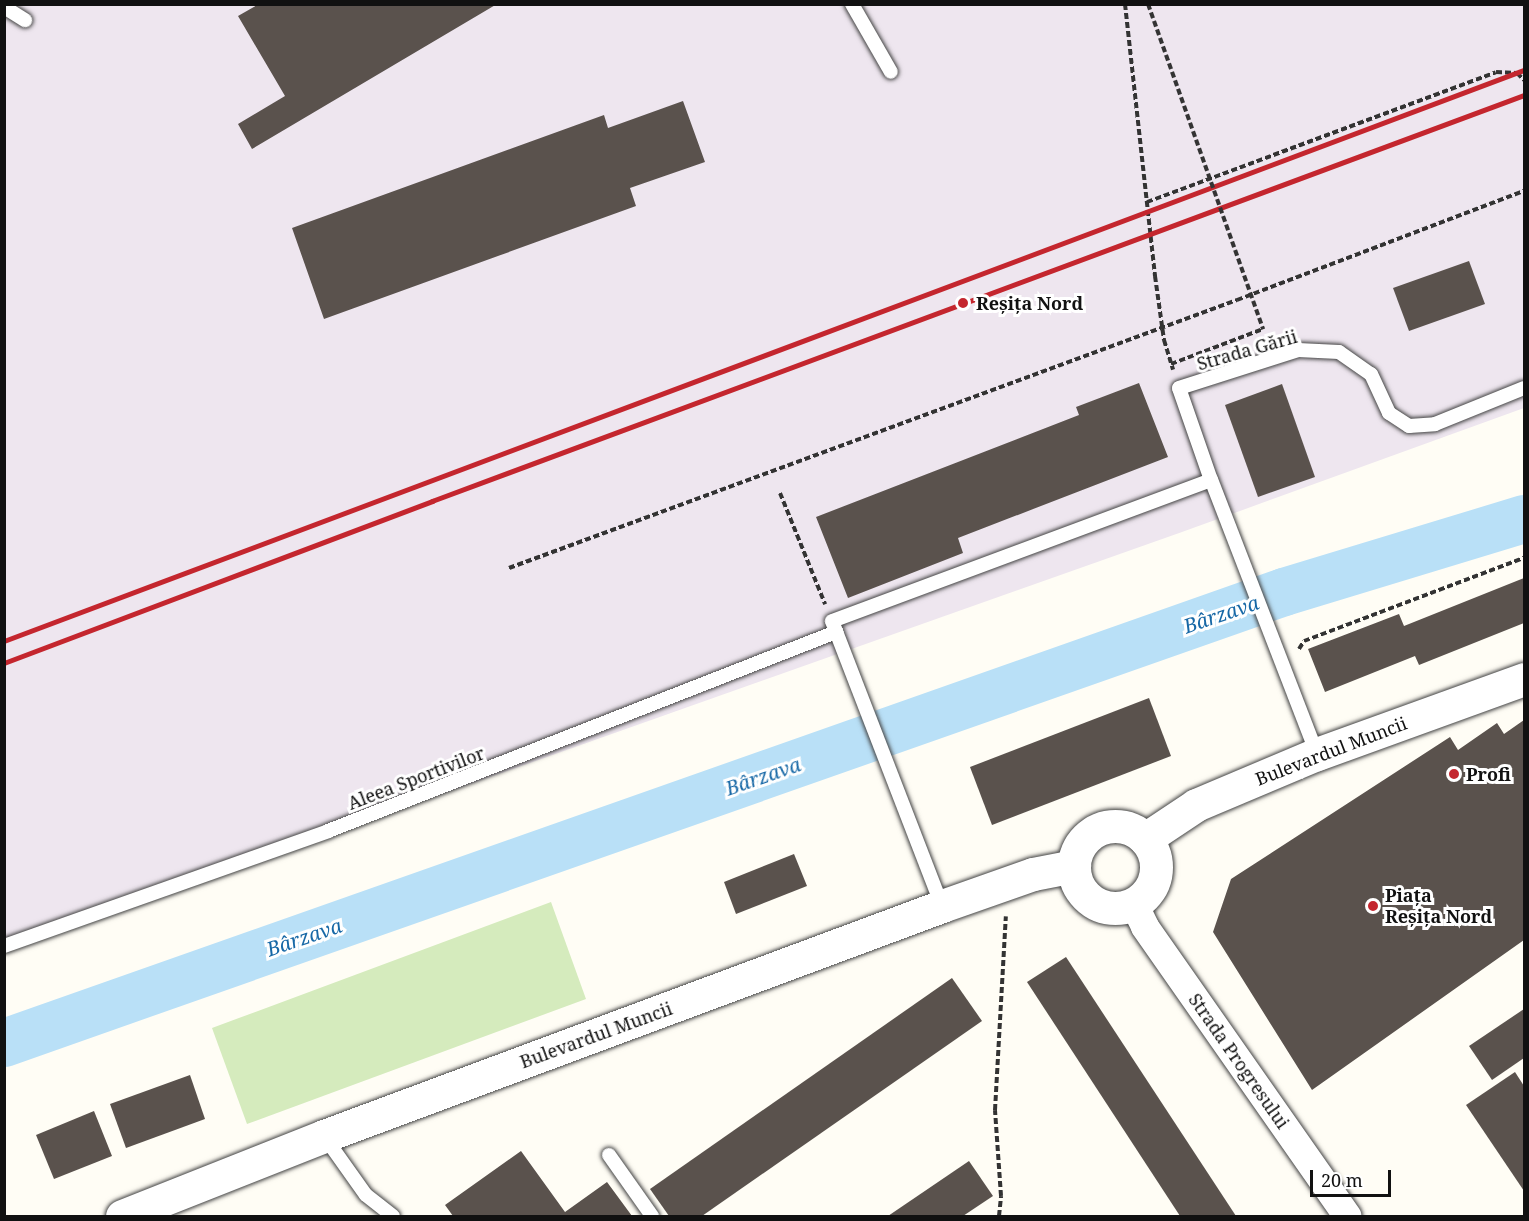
<!DOCTYPE html>
<html>
<head>
<meta charset="utf-8">
<style>
	body { margin:0 }
	#map { position:relative; width:1529px; height:1221px; overflow:hidden; background:#fffdf5; font-family:"Noto Serif",serif }
	div>[style] { position:absolute }
	[style*='--x'] { left:calc(var(--x)*1px); top:calc(var(--y)*1px); width:calc(var(--w)*1px); rotate:calc(var(--a)*1deg) }
	.industrial>* { inset:0; background:#eee6ef }
	.green>* { inset:0; background:#d5ebbd }
	.river>* { height:48px; margin:-24px; padding:0 24px; transform-origin:24px; border-radius:24px; background:#b9e0f7 }
	.building>* { inset:0; background:#5a524d }
	.path>* { height:4px; margin-top:-2px; transform-origin:0; background:repeating-linear-gradient(90deg,#333 0 6px,transparent 0 9px) }
	.roads { filter:drop-shadow(0 0 2px #444) drop-shadow(0 0 2px #444) }
	.service>* { height:14px; margin:-7px; padding:0 7px; transform-origin:7px; border-radius:7px; background:#fff }
	.minor>* { height:28px; margin:-14px; padding:0 14px; transform-origin:14px; border-radius:14px; background:#fff }
	.tertiary>* { height:33px; margin:-16.5px; padding:0 16.5px; transform-origin:16.5px; border-radius:16.5px; background:#fff }
	.tertiary>.ring { margin:-16.5px; padding:0; box-sizing:content-box; background:none; border:33px solid #fff; border-radius:50% }
	.rail>* { height:4.5px; margin:-2.25px; padding:0 2.25px; transform-origin:2.25px; border-radius:2.25px; background:#c4262e }
	.path-bridge>* { height:4px; margin-top:-2px; transform-origin:0; background:repeating-linear-gradient(90deg,#333 0 6px,transparent 0 9px) }
	.dots>* { width:16px; height:16px; translate:-50% -50%; box-sizing:border-box; border:3px solid #fff; border-radius:50% }
	span { translate:-50% -50%; white-space:nowrap; text-align:center; line-height:1.15; -webkit-text-stroke:6px #fff; paint-order:stroke }
	.poi-label { font-size:18px; color:#111; font-weight:700 }
	.left { translate:0 -50%; text-align:left }
	.street-label { font-size:18px; color:#111 }
	.water-label { font-size:20px; color:#1768a6; font-style:italic }
	.frame { position:absolute; inset:0; border:6px solid #111; pointer-events:none }
	.scale { position:absolute; left:1310px; top:1170px; width:81px; height:27px; box-sizing:border-box; border:3px solid #111; border-top:0; padding-left:8px; font-size:18px; line-height:21px; white-space:nowrap; color:#111; -webkit-text-stroke:4px #fff; paint-order:stroke }
</style>
</head>
<body>
<div id="map">
	<div class="industrial">
		<div style="clip-path:polygon(4px 5px,1524px 5px,1524px 408px,1182px 532px,5px 949px)"></div>
	</div>
	<div class="green">
		<div style="clip-path:polygon(551px 902px,586px 999px,247px 1124px,212px 1028px)"></div>
	</div>
	<div class="river">
		<div style="--x:4;--y:1043;--w:1357;--a:-19.41"></div>
		<div style="--x:1284;--y:592;--w:251;--a:-16.9"></div>
	</div>
	<div class="building">
		<div style="clip-path:polygon(259px 4px,497px 4px,252px 149px,238px 124px,285px 96px,238px 16px)"></div>
		<div style="clip-path:polygon(683px 101px,705px 162px,630px 188px,636px 206px,324px 319px,292px 228px,604px 115px,608px 128px)"></div>
		<div style="clip-path:polygon(1469px 261px,1485px 304px,1409px 331px,1393px 288px)"></div>
		<div style="clip-path:polygon(1139px 383px,1168px 457px,958px 538px,963px 553px,848px 598px,816px 517px,1079px 415px,1076px 407px)"></div>
		<div style="clip-path:polygon(1282px 384px,1315px 477px,1258px 497px,1225px 405px)"></div>
		<div style="clip-path:polygon(1524px 578px,1524px 623px,1419px 665px,1415px 656px,1325px 692px,1308px 649px,1399px 614px,1404px 626px)"></div>
		<div style="clip-path:polygon(1149px 698px,1171px 756px,992px 825px,970px 767px)"></div>
		<div style="clip-path:polygon(1524px 720px,1524px 940px,1312px 1090px,1213px 932px,1231px 879px,1450px 737px,1458px 750px,1497px 723px,1504px 734px)"></div>
		<div style="clip-path:polygon(794px 854px,807px 886px,736px 914px,724px 882px)"></div>
		<div style="clip-path:polygon(1066px 957px,1236px 1216px,1180px 1216px,1027px 982px)"></div>
		<div style="clip-path:polygon(952px 978px,982px 1021px,702px 1216px,669px 1216px,650px 1189px)"></div>
		<div style="clip-path:polygon(1524px 1009px,1524px 1058px,1492px 1080px,1469px 1046px)"></div>
		<div style="clip-path:polygon(1515px 1072px,1524px 1086px,1524px 1191px,1466px 1105px)"></div>
		<div style="clip-path:polygon(190px 1075px,205px 1119px,126px 1148px,110px 1104px)"></div>
		<div style="clip-path:polygon(94px 1111px,112px 1156px,54px 1179px,36px 1135px)"></div>
		<div style="clip-path:polygon(521px 1151px,565px 1212px,607px 1182px,632px 1216px,453px 1216px,445px 1205px)"></div>
		<div style="clip-path:polygon(969px 1161px,993px 1196px,963px 1216px,888px 1216px)"></div>
	</div>
	<div class="path">
		<div style="--x:1125;--y:4;--w:274;--a:83.7"></div>
		<div style="--x:1155;--y:276;--w:65;--a:82"></div>
		<div style="--x:1164;--y:340;--w:31;--a:73"></div>
		<div style="--x:1147;--y:202;--w:372;--a:-20.4"></div>
		<div style="--x:1496;--y:72;--w:21;--a:3"></div>
		<div style="--x:1517;--y:73;--w:10;--a:45"></div>
		<div style="--x:1171;--y:364;--w:98;--a:-20.8"></div>
		<div style="--x:780;--y:493;--w:120;--a:67.9"></div>
		<div style="--x:509;--y:568;--w:776;--a:-20.21"></div>
		<div style="--x:1237;--y:300;--w:307;--a:-20.8"></div>
		<div style="--x:1299;--y:649;--w:9;--a:-58"></div>
		<div style="--x:1304;--y:641;--w:235;--a:-20.7"></div>
		<div style="--x:999;--y:1216;--w:20;--a:-84"></div>
		<div style="--x:1001;--y:1196;--w:86;--a:-94"></div>
		<div style="--x:995;--y:1110;--w:194;--a:-86.8"></div>
	</div>
	<div class="roads">
		<div class="service">
			<div style="--x:852;--y:4;--w:78;--a:60.2"></div>
			<div style="--x:4;--y:7;--w:25;--a:32"></div>
			<div style="--x:1317;--y:754;--w:294;--a:-111.1"></div>
			<div style="--x:1211;--y:480;--w:97;--a:-109.2"></div>
			<div style="--x:1179;--y:388;--w:125;--a:-17.7"></div>
			<div style="--x:1298;--y:350;--w:41;--a:2.8"></div>
			<div style="--x:1339;--y:352;--w:39;--a:35"></div>
			<div style="--x:1371;--y:374;--w:43;--a:65.2"></div>
			<div style="--x:1389;--y:413;--w:24;--a:33"></div>
			<div style="--x:1409;--y:426;--w:26;--a:-4"></div>
			<div style="--x:1435;--y:424;--w:96;--a:-22"></div>
			<div style="--x:942;--y:906;--w:305;--a:-111.1"></div>
			<div style="--x:832;--y:621;--w:404;--a:-20.4"></div>
			<div style="--x:4;--y:946;--w:344;--a:-19.5"></div>
			<div style="--x:328;--y:831;--w:546;--a:-21.39"></div>
			<div style="--x:324;--y:1136;--w:72;--a:54.6"></div>
			<div style="--x:366;--y:1195;--w:34;--a:38"></div>
			<div style="--x:609;--y:1155;--w:75;--a:54.8"></div>
		</div>
		<div class="minor">
			<div style="--x:1134;--y:904;--w:25;--a:64"></div>
			<div style="--x:1145;--y:927;--w:353;--a:55"></div>
		</div>
		<div class="tertiary">
			<div class="ring" style="left:1074px;top:826px;width:49px;height:49px"></div>
			<div style="--x:1145;--y:839;--w:61;--a:-33.7"></div>
			<div style="--x:1196;--y:805;--w:131;--a:-22.9"></div>
			<div style="--x:1317;--y:754;--w:220;--a:-19.9"></div>
			<div style="--x:122;--y:1216;--w:217;--a:-21.6"></div>
			<div style="--x:324;--y:1136;--w:659;--a:-20.41"></div>
			<div style="--x:942;--y:906;--w:96;--a:-19.4"></div>
			<div style="--x:1033;--y:874;--w:42;--a:-11"></div>
		</div>
	</div>
	<div class="rail">
		<div style="--x:4;--y:641;--w:1624;--a:-20.59"></div>
		<div style="--x:4;--y:663;--w:458;--a:-20.7"></div>
		<div style="--x:432;--y:501;--w:1165;--a:-20.39"></div>
	</div>
	<div class="path-bridge">
		<div style="--x:1148;--y:4;--w:345;--a:70.5"></div>
	</div>
	<div class="dots">
		<div style="left:963px;top:303px;background:#c4262e"></div>
		<div style="left:1454px;top:774px;background:#c4262e"></div>
		<div style="left:1373px;top:906px;background:#c4262e"></div>
	</div>
	<div class="poi-label">
		<span class="left" style="left:976px;top:303px">Reșița Nord</span>
		<span class="left" style="left:1466px;top:774px">Profi</span>
		<span class="left" style="left:1385px;top:906px">Piața<br>Reșița Nord</span>
	</div>
	<div class="street-label">
		<span style="left:1247px;top:350px;rotate:-16deg">Strada Gării</span>
		<span style="left:1331px;top:751px;rotate:-21deg">Bulevardul Muncii</span>
		<span style="left:416px;top:778px;rotate:-21deg">Aleea Sportivilor</span>
		<span style="left:596px;top:1035px;rotate:-20deg">Bulevardul Muncii</span>
		<span style="left:1239px;top:1061px;rotate:55deg">Strada Progresului</span>
	</div>
	<div class="water-label">
		<span style="left:1221px;top:614px;rotate:-19deg">Bârzava</span>
		<span style="left:763px;top:776px;rotate:-19deg">Bârzava</span>
		<span style="left:304px;top:937px;rotate:-19deg">Bârzava</span>
	</div>
	<div class="frame"></div>
	<div class="scale">20 m</div>
</div>
</body>
</html>
